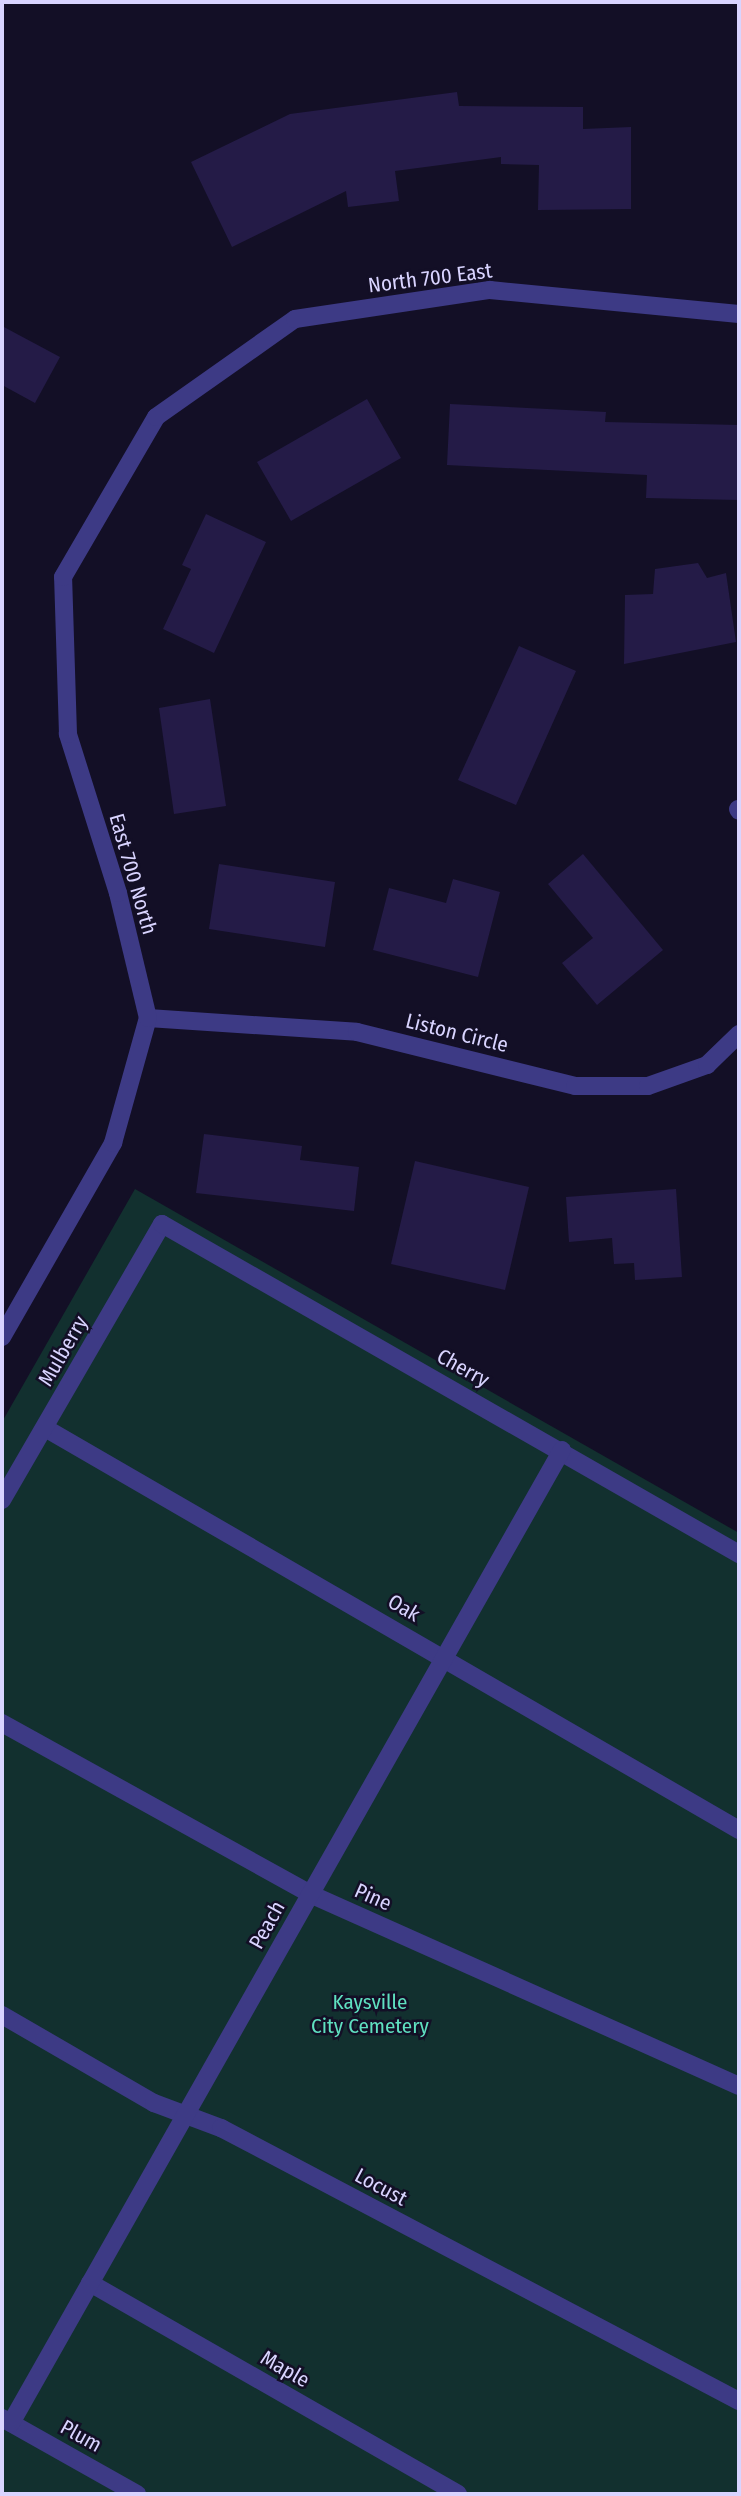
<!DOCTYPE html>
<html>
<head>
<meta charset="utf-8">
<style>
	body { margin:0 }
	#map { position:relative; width:741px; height:2496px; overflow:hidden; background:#130f26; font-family:"Fira Sans Condensed",sans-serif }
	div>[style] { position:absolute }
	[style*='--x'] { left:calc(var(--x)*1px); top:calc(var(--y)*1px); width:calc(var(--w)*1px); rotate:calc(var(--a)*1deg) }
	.green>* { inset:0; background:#12302f }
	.building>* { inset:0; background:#241b47 }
	.service>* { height:18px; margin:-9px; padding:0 9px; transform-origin:9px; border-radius:9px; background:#3d3a85 }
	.minor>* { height:18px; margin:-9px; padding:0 9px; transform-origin:9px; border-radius:9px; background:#3d3a85 }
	span { translate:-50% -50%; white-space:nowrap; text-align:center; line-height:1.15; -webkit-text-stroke:5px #130f26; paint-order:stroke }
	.street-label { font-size:21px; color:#d9d4ff }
	.park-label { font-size:21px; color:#5fe0c0 }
	.frame { position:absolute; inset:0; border:4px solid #d9d4ff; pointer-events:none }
</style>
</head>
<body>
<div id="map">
	<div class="green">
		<div style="clip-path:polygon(135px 1189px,739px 1533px,739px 2494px,2px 2494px,2px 1422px)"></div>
	</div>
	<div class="building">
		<div style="clip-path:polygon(457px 92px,459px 106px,583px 107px,583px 129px,631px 127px,631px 209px,538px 210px,539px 165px,501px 164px,501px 157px,395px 171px,399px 201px,348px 207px,346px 191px,232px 247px,191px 162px,290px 114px)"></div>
		<div style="clip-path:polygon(2px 326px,60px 357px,35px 403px,2px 385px)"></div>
		<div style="clip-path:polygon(367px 399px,401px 458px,291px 521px,257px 462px)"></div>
		<div style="clip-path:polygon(450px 404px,606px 412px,605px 422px,739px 425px,739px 500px,646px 498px,647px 475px,447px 465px)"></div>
		<div style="clip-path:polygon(206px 514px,266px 542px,214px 653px,163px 629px,191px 569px,182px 565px)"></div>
		<div style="clip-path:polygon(698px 563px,707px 578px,726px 573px,736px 642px,624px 664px,625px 595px,653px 594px,655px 569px)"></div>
		<div style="clip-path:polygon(519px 646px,576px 671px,516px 805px,458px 780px)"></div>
		<div style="clip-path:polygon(210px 699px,226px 806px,174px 814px,159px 708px)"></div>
		<div style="clip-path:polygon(583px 854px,663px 950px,597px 1005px,562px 963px,593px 938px,548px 884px)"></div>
		<div style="clip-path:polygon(219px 864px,335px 882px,325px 947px,209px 929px)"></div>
		<div style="clip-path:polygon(453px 879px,500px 892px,478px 977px,373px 950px,389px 888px,446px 903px)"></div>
		<div style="clip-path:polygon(204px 1134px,302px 1146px,300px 1160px,359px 1167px,354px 1211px,196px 1193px)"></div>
		<div style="clip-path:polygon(415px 1161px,529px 1187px,505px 1290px,391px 1264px)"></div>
		<div style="clip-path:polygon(676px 1189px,682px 1277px,635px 1280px,634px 1263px,614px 1264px,612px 1238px,569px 1242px,566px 1197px)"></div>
	</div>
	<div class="service">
		<div style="--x:45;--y:1428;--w:802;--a:30.08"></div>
		<div style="--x:2;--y:1500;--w:319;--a:-59.9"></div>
		<div style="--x:162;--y:1224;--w:665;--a:29.77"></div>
		<div style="--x:2;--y:1723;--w:352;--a:29"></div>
		<div style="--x:310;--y:1894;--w:470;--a:24.1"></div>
		<div style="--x:2;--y:2015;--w:176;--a:30.1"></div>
		<div style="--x:154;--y:2103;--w:72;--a:20.5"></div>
		<div style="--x:221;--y:2128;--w:586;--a:27.79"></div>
		<div style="--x:90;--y:2283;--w:424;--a:29.8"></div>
		<div style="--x:2;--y:2418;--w:155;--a:29.4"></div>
		<div style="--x:11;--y:2423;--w:1118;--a:-60.48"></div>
	</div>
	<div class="minor">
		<div style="--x:738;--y:809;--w:2;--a:63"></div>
		<div style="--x:148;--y:1018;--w:209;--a:3.8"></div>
		<div style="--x:357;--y:1032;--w:225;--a:13.9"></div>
		<div style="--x:575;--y:1086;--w:73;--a:0"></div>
		<div style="--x:648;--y:1086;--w:63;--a:-19.6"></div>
		<div style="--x:707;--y:1065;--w:45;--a:-44.1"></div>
		<div style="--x:2;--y:1337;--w:224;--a:-60.2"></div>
		<div style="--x:113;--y:1143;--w:130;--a:-74.4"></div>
		<div style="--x:148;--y:1018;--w:129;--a:-103.5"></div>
		<div style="--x:118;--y:893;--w:167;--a:-107.5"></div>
		<div style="--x:68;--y:734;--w:157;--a:-91.8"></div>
		<div style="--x:63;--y:577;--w:185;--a:-59.8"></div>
		<div style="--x:156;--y:417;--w:170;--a:-35.2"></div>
		<div style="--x:295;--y:319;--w:197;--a:-8.5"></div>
		<div style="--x:490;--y:290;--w:250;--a:5.5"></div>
	</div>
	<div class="street-label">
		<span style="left:430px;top:278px;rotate:-7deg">North 700 East</span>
		<span style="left:133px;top:874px;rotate:74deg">East 700 North</span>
		<span style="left:457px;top:1033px;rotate:14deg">Liston Circle</span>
		<span style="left:63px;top:1351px;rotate:-60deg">Mulberry</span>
		<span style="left:463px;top:1368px;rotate:29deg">Cherry</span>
		<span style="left:404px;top:1608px;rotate:30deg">Oak</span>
		<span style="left:373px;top:1897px;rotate:24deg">Pine</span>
		<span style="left:267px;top:1925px;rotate:-61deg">Peach</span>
		<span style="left:381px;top:2187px;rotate:28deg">Locust</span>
		<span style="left:285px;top:2369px;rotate:30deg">Maple</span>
		<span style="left:81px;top:2436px;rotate:29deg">Plum</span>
	</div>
	<div class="park-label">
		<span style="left:370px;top:2014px">Kaysville<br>City Cemetery</span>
	</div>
	<div class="frame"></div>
</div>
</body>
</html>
